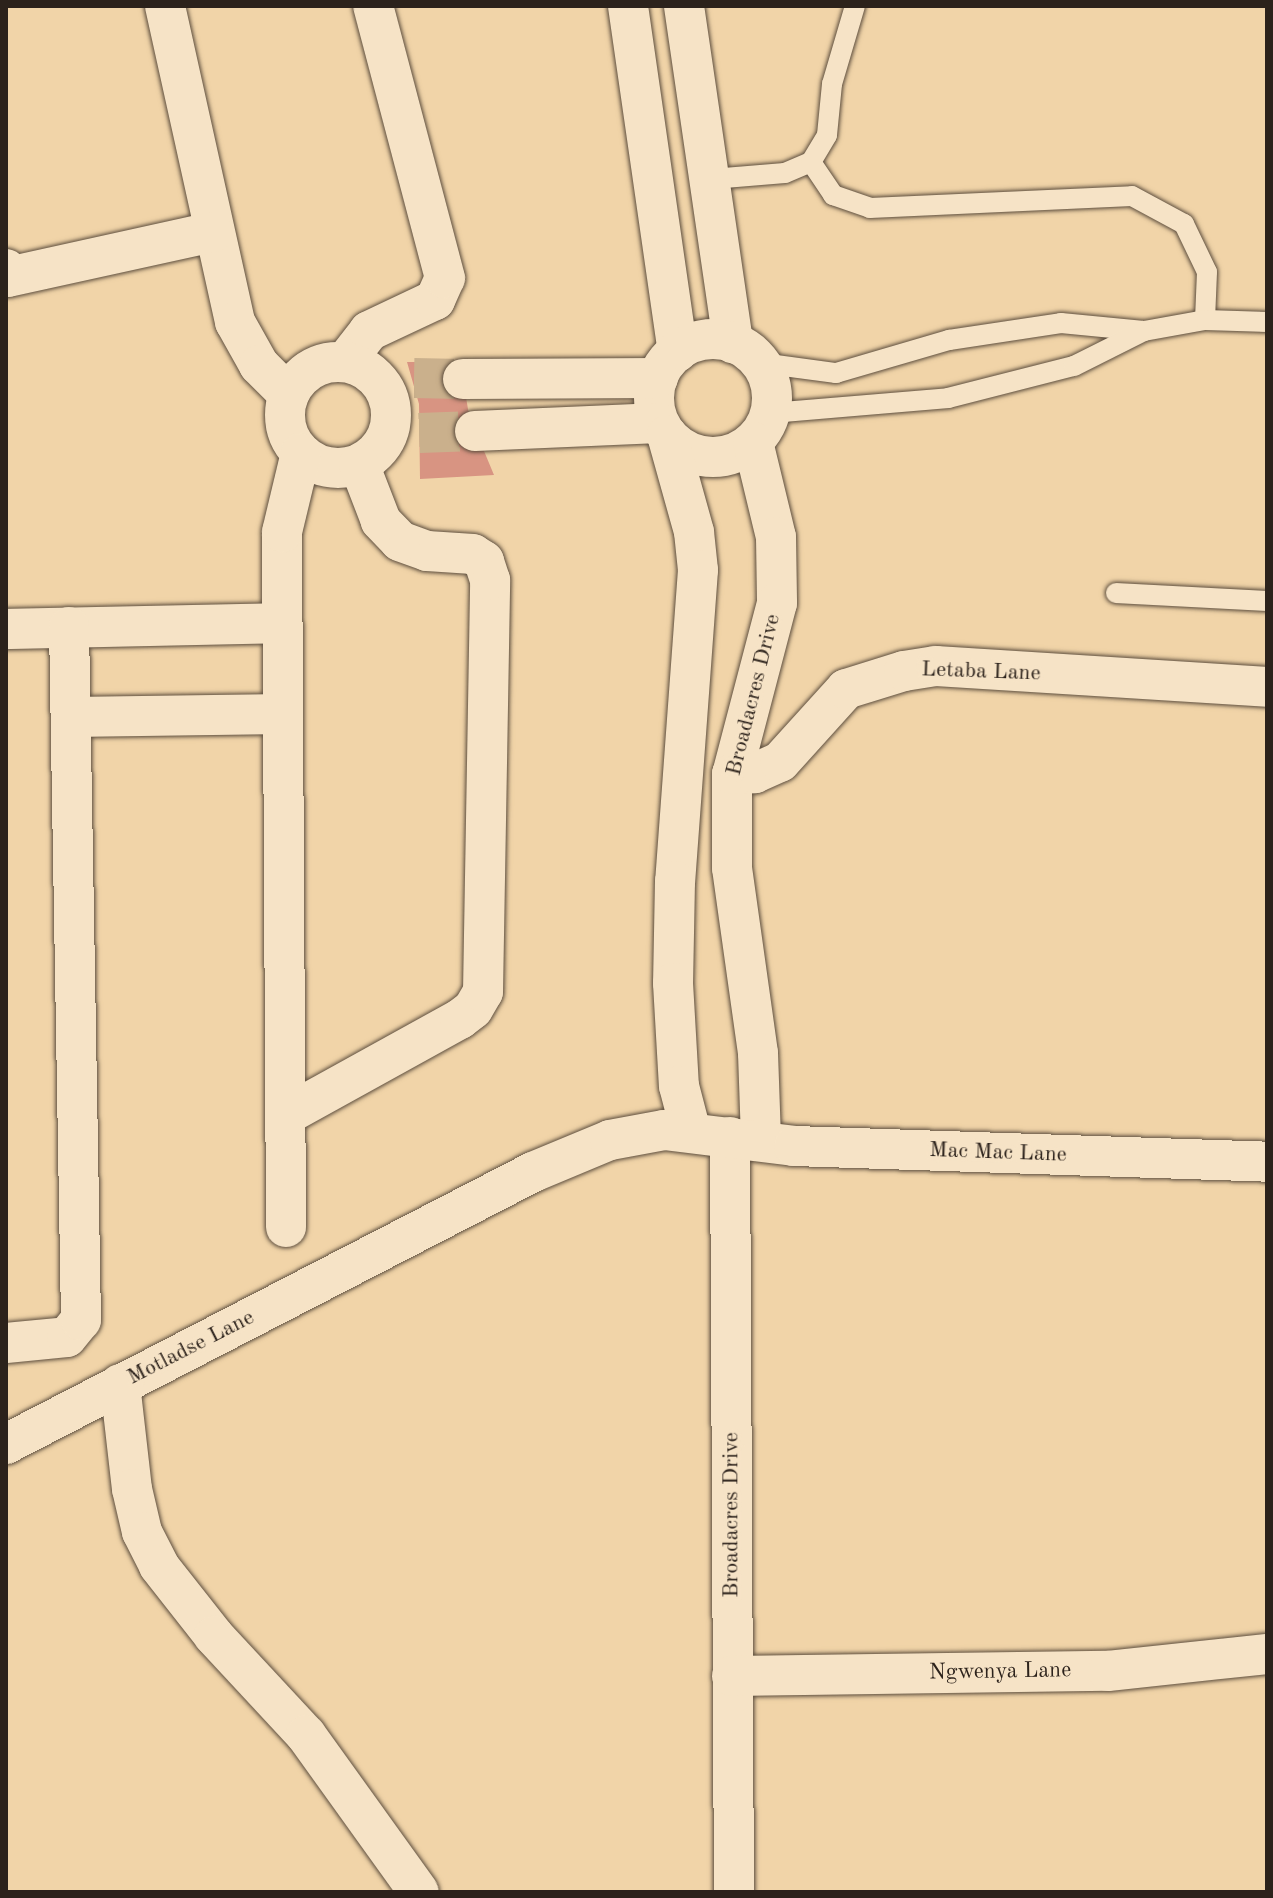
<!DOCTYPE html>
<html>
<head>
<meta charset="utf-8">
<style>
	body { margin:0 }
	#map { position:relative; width:1273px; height:1898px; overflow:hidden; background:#f1d4a8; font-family:"Old Standard TT",serif }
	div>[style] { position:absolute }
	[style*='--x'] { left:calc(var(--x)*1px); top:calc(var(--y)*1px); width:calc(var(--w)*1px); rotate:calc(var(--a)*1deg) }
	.building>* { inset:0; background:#d89482 }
	.minor-tunnel>* { height:40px; margin-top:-20px; transform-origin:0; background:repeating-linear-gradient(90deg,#cab08c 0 40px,transparent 0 60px) }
	.roads { filter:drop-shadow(0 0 2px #5d4e3e) drop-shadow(0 0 2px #5d4e3e) }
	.service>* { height:20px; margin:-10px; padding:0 10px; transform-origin:10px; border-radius:10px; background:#f6e3c6 }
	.minor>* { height:40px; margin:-20px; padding:0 20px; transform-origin:20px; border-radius:20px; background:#f6e3c6 }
	.minor>.ring { margin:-20px; padding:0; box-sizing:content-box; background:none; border:40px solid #f6e3c6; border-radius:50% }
	span { translate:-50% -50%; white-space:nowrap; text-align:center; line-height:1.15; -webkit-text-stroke:7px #f6e3c6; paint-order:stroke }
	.street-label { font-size:22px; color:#2c221b }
	.frame { position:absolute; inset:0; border:8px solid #2c221b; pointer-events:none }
</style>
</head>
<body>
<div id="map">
	<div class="building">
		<div style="clip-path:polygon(407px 362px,460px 362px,469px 415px,494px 475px,420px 479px,419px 404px)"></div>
	</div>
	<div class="minor-tunnel">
		<div style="--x:414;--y:378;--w:49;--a:1.2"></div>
		<div style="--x:419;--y:433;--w:56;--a:-2"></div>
	</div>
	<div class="roads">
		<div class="service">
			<div style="--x:811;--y:162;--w:40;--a:56"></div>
			<div style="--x:833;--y:195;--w:39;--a:19"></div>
			<div style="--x:870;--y:208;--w:262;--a:-2.6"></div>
			<div style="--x:1132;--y:196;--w:59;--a:28.3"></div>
			<div style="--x:1184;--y:224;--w:53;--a:64.4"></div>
			<div style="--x:1207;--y:272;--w:48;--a:92.4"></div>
			<div style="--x:712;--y:179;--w:73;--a:-4.7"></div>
			<div style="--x:785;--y:173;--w:28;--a:-23"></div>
			<div style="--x:811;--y:162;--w:31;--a:-59"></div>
			<div style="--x:827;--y:135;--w:51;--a:-84.4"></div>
			<div style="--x:832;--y:84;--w:81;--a:-73.6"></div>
			<div style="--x:761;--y:363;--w:76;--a:7.6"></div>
			<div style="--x:836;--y:373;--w:118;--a:-16.3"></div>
			<div style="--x:949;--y:340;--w:113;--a:-8.6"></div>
			<div style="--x:1061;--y:323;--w:83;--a:5.5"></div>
			<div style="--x:1144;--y:331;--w:62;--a:-10.2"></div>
			<div style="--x:1205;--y:320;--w:62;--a:1.8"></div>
			<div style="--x:771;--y:413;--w:178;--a:-4.8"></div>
			<div style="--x:948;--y:398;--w:130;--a:-14.3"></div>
			<div style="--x:1074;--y:366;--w:78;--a:-26.6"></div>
			<div style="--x:1116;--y:593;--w:151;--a:3"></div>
		</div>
		<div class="minor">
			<div style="--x:165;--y:6;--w:324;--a:77.5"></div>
			<div style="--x:235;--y:322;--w:49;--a:60.8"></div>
			<div style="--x:259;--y:365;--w:42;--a:45"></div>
			<div style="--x:628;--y:6;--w:349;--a:81.8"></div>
			<div style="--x:684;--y:6;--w:341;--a:81.7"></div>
			<div style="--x:6;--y:269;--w:8;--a:76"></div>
			<div style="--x:8;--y:277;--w:210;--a:-12.4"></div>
			<div class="ring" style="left:654px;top:339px;width:78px;height:78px"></div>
			<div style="--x:345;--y:362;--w:39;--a:-52"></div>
			<div style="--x:369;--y:331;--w:73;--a:-25.2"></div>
			<div style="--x:435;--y:300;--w:24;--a:-66"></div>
			<div style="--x:445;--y:278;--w:281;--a:-104.8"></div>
			<div class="ring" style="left:285px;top:362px;width:66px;height:66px"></div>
			<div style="--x:463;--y:379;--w:195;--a:-0.3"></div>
			<div style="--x:475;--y:431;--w:184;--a:-2.5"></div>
			<div style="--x:667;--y:435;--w:101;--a:74.4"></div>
			<div style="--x:694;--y:532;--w:38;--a:84"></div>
			<div style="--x:698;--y:570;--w:312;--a:94.2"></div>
			<div style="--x:675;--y:881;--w:102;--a:91.1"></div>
			<div style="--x:673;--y:983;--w:103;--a:86.7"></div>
			<div style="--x:679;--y:1086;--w:48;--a:75.4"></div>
			<div style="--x:753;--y:442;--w:98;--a:76.4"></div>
			<div style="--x:776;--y:537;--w:66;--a:89.1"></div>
			<div style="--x:777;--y:603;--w:177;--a:104.7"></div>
			<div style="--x:732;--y:774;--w:94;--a:90"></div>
			<div style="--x:732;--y:868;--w:187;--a:82"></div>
			<div style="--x:758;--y:1053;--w:88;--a:88"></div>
			<div style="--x:6;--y:629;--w:275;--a:-1.2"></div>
			<div style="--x:72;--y:717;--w:211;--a:-0.8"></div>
			<div style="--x:732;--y:774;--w:23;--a:-2"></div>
			<div style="--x:755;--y:773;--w:27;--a:-24"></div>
			<div style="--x:780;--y:762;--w:98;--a:-47.9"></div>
			<div style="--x:846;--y:689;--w:61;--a:-17.2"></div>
			<div style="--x:904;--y:671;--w:32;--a:-9"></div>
			<div style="--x:936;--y:666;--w:332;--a:3.6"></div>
			<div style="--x:286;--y:1115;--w:199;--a:-28.9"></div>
			<div style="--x:460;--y:1019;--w:16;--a:-38"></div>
			<div style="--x:473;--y:1009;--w:20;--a:-60"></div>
			<div style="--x:483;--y:992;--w:412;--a:-89"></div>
			<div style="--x:490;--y:580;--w:20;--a:-108"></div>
			<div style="--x:484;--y:561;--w:13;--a:-148"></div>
			<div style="--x:473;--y:554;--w:46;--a:-176.3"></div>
			<div style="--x:427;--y:551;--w:29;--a:-160"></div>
			<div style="--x:400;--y:541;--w:28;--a:-134"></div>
			<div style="--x:381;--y:521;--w:61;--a:-111.1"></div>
			<div style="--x:730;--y:1137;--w:755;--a:89.7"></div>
			<div style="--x:286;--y:1227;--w:695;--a:-90.33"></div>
			<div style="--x:282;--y:532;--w:81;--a:-76.5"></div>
			<div style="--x:6;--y:1343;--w:61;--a:-5.6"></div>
			<div style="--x:67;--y:1337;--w:22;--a:-51"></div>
			<div style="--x:81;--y:1320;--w:693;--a:-90.99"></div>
			<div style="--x:120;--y:1384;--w:106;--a:83.5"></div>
			<div style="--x:132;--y:1489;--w:44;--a:76.9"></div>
			<div style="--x:142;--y:1532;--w:38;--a:63"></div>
			<div style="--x:159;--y:1566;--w:89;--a:51.8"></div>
			<div style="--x:214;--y:1636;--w:135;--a:47.1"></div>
			<div style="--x:306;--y:1735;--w:193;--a:54.3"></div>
			<div style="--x:6;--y:1444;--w:593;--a:-27.3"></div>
			<div style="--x:533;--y:1172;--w:83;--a:-22.6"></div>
			<div style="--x:610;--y:1140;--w:55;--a:-10.5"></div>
			<div style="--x:664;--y:1130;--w:131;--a:7"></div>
			<div style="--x:794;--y:1146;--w:473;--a:1.9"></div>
			<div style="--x:732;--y:1676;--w:376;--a:-0.8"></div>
			<div style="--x:1108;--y:1671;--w:160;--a:-6.1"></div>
		</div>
	</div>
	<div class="street-label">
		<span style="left:981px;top:672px;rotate:2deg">Letaba Lane</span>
		<span style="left:754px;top:695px;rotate:-76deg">Broadacres Drive</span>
		<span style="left:998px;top:1153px;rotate:2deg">Mac Mac Lane</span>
		<span style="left:191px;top:1348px;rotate:-27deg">Motladse Lane</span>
		<span style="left:732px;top:1515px;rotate:-90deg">Broadacres Drive</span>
		<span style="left:1000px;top:1672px;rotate:-1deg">Ngwenya Lane</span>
	</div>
	<div class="frame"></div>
</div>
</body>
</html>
